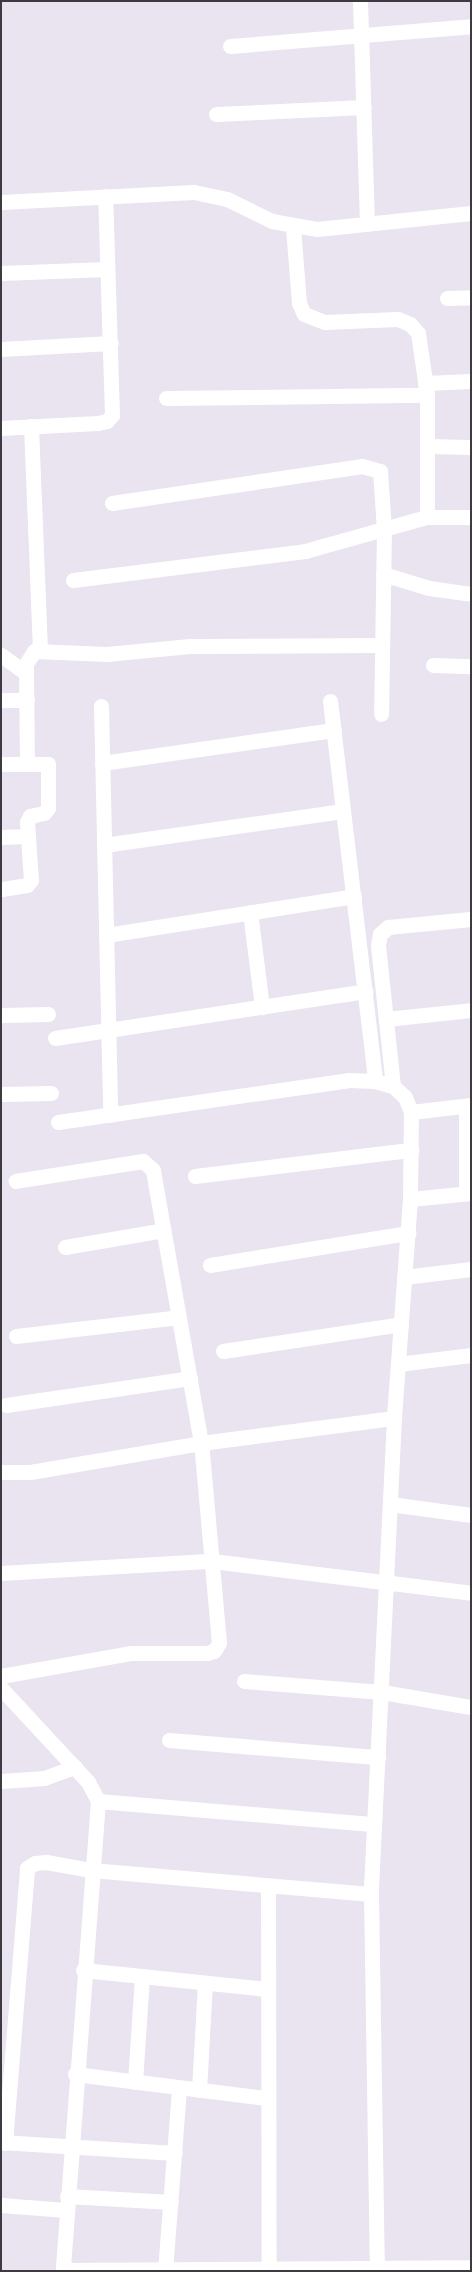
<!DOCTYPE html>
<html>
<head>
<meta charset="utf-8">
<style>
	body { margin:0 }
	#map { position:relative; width:472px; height:2272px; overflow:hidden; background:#e9e4ef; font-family:"IBM Plex Sans",sans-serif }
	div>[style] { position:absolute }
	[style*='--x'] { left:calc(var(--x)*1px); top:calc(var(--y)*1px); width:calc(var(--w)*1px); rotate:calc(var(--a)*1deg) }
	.minor>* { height:15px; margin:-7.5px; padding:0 7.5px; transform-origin:7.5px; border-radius:7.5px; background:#fff }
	span { translate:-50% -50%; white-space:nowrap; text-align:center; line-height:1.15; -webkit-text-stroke:4px #fff; paint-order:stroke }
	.frame { position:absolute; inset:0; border:2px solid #3d3b3f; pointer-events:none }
</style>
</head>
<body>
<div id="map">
	<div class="minor">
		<div style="--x:360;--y:1;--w:223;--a:88.2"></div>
		<div style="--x:230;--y:46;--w:242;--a:-4.7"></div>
		<div style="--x:216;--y:114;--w:148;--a:-2.7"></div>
		<div style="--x:1;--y:202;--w:193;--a:-3"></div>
		<div style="--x:194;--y:192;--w:34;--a:12"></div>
		<div style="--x:227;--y:199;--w:50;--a:26.1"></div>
		<div style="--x:272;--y:221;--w:46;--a:10.1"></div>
		<div style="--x:317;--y:229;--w:155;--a:-5.9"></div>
		<div style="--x:293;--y:227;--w:76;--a:85.5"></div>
		<div style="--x:299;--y:303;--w:12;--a:66"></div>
		<div style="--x:304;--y:314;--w:22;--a:21"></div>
		<div style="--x:325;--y:322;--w:73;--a:-2.4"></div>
		<div style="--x:398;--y:319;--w:13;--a:23"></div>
		<div style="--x:410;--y:324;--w:12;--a:48"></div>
		<div style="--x:418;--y:333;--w:63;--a:81.7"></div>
		<div style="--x:427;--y:395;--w:122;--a:90"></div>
		<div style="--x:1;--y:273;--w:106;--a:-2.2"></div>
		<div style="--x:447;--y:298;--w:24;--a:-2"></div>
		<div style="--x:1;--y:349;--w:110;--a:-3.1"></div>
		<div style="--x:425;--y:383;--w:46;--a:-2.5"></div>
		<div style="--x:166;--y:398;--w:261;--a:-0.7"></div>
		<div style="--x:31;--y:426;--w:224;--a:87.7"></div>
		<div style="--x:1;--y:428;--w:97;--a:-3"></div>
		<div style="--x:98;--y:423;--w:9;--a:-13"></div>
		<div style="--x:107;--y:421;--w:8;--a:-50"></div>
		<div style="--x:112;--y:415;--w:219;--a:-91.8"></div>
		<div style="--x:427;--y:446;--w:44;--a:1.3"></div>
		<div style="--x:112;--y:503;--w:253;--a:-8.4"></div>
		<div style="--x:362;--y:466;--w:19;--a:16"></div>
		<div style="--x:380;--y:471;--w:58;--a:86.1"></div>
		<div style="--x:384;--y:529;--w:185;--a:90.9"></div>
		<div style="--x:383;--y:574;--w:48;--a:16.9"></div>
		<div style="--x:429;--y:588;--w:42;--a:8.1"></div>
		<div style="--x:73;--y:580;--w:234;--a:-7.1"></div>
		<div style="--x:305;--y:551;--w:127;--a:-15.6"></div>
		<div style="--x:427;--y:517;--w:44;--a:0"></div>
		<div style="--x:1;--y:655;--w:31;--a:36"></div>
		<div style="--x:433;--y:665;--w:38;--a:2"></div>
		<div style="--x:1;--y:700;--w:26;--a:0"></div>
		<div style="--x:330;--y:701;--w:383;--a:83.2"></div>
		<div style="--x:101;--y:706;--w:409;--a:88.7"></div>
		<div style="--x:102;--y:763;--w:234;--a:-8.1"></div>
		<div style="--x:1;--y:764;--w:47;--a:0"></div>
		<div style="--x:48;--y:764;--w:44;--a:90"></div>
		<div style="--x:48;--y:808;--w:6;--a:129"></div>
		<div style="--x:44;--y:813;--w:14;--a:168"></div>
		<div style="--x:30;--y:816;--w:7;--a:117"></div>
		<div style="--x:27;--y:822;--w:58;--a:86.1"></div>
		<div style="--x:31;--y:880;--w:6;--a:129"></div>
		<div style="--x:27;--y:885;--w:26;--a:171"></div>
		<div style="--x:27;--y:764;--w:100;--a:-90.6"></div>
		<div style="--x:26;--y:664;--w:15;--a:-58"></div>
		<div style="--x:34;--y:651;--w:73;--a:2.4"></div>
		<div style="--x:107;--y:654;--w:83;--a:-5.5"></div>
		<div style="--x:190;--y:646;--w:191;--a:-0.3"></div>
		<div style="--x:1;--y:837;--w:27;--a:-2"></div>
		<div style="--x:104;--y:845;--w:241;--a:-8.1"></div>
		<div style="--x:250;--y:912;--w:96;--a:82.8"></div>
		<div style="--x:106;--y:935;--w:251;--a:-8.9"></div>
		<div style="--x:1;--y:1015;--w:47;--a:-1.2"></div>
		<div style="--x:386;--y:1019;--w:85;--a:-6"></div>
		<div style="--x:55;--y:1038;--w:314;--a:-8.6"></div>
		<div style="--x:393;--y:1086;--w:142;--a:-96.1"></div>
		<div style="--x:378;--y:945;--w:11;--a:-80"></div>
		<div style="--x:380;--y:934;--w:11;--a:-41"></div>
		<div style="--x:388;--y:927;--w:83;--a:-5.5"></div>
		<div style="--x:1;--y:1094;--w:50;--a:-1.1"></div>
		<div style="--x:411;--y:1112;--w:60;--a:-6.7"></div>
		<div style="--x:58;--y:1122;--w:293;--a:-8.2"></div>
		<div style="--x:348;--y:1080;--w:27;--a:2"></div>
		<div style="--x:375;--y:1081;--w:19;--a:16"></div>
		<div style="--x:393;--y:1086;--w:16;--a:43"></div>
		<div style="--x:405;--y:1097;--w:16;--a:68"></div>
		<div style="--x:411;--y:1112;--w:87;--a:90.7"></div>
		<div style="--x:410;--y:1199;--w:220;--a:94.2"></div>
		<div style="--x:394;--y:1418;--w:477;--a:92.8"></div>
		<div style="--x:371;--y:1894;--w:377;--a:89.1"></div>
		<div style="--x:195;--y:1176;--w:218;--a:-6.9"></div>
		<div style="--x:466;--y:1193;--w:87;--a:-90"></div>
		<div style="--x:410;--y:1199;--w:61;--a:-5.6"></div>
		<div style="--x:65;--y:1247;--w:100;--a:-9.7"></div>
		<div style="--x:210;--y:1265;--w:201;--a:-9.2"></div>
		<div style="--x:404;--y:1277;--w:67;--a:-6.8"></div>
		<div style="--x:16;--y:1336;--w:164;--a:-6.6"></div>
		<div style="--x:223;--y:1351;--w:180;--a:-8.6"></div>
		<div style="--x:398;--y:1364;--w:74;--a:-7"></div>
		<div style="--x:6;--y:1405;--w:186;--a:-8.3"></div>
		<div style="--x:1;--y:1472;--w:29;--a:0"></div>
		<div style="--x:30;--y:1472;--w:173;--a:-9.6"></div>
		<div style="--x:201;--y:1443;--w:195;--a:-7.4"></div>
		<div style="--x:390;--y:1504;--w:82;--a:7.7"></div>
		<div style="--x:1;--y:1573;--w:211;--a:-3.3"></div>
		<div style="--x:212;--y:1561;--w:261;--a:7"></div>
		<div style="--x:1;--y:1676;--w:131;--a:-10.1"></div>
		<div style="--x:130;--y:1653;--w:77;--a:0"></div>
		<div style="--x:207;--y:1653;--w:7;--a:-16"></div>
		<div style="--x:214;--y:1651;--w:9;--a:-58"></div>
		<div style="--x:219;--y:1643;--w:201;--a:-95.1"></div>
		<div style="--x:201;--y:1443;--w:277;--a:-100"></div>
		<div style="--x:153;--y:1170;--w:13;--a:-138"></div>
		<div style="--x:143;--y:1161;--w:129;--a:171.1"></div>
		<div style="--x:244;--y:1681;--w:138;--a:4.6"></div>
		<div style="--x:382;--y:1692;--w:90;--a:9.6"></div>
		<div style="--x:1;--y:1688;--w:128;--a:47.2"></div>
		<div style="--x:88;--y:1782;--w:21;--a:62"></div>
		<div style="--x:98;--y:1801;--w:471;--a:94.3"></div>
		<div style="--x:169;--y:1740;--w:210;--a:4.7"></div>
		<div style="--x:1;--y:1781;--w:43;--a:-4"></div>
		<div style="--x:44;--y:1778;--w:33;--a:-20"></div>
		<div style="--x:98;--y:1801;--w:277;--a:4.8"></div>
		<div style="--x:268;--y:1887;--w:383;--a:89.9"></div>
		<div style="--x:83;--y:1970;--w:185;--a:5.9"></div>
		<div style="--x:75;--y:2074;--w:193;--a:7.2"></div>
		<div style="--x:135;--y:2082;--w:106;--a:-86.2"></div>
		<div style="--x:199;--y:2090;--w:107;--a:-86.8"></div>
		<div style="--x:1;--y:2142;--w:174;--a:3.6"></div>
		<div style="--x:5;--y:2143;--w:276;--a:-85.4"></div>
		<div style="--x:27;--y:1868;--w:9;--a:-32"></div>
		<div style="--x:35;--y:1863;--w:11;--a:-5"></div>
		<div style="--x:46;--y:1862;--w:46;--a:10.1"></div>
		<div style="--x:91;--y:1870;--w:281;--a:4.9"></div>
		<div style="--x:67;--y:2196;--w:104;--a:3.3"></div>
		<div style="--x:1;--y:2205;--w:65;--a:4.4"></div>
		<div style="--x:63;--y:2270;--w:408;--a:-0.4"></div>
		<div style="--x:165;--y:2271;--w:184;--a:-85.6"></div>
	</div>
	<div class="frame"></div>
</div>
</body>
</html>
